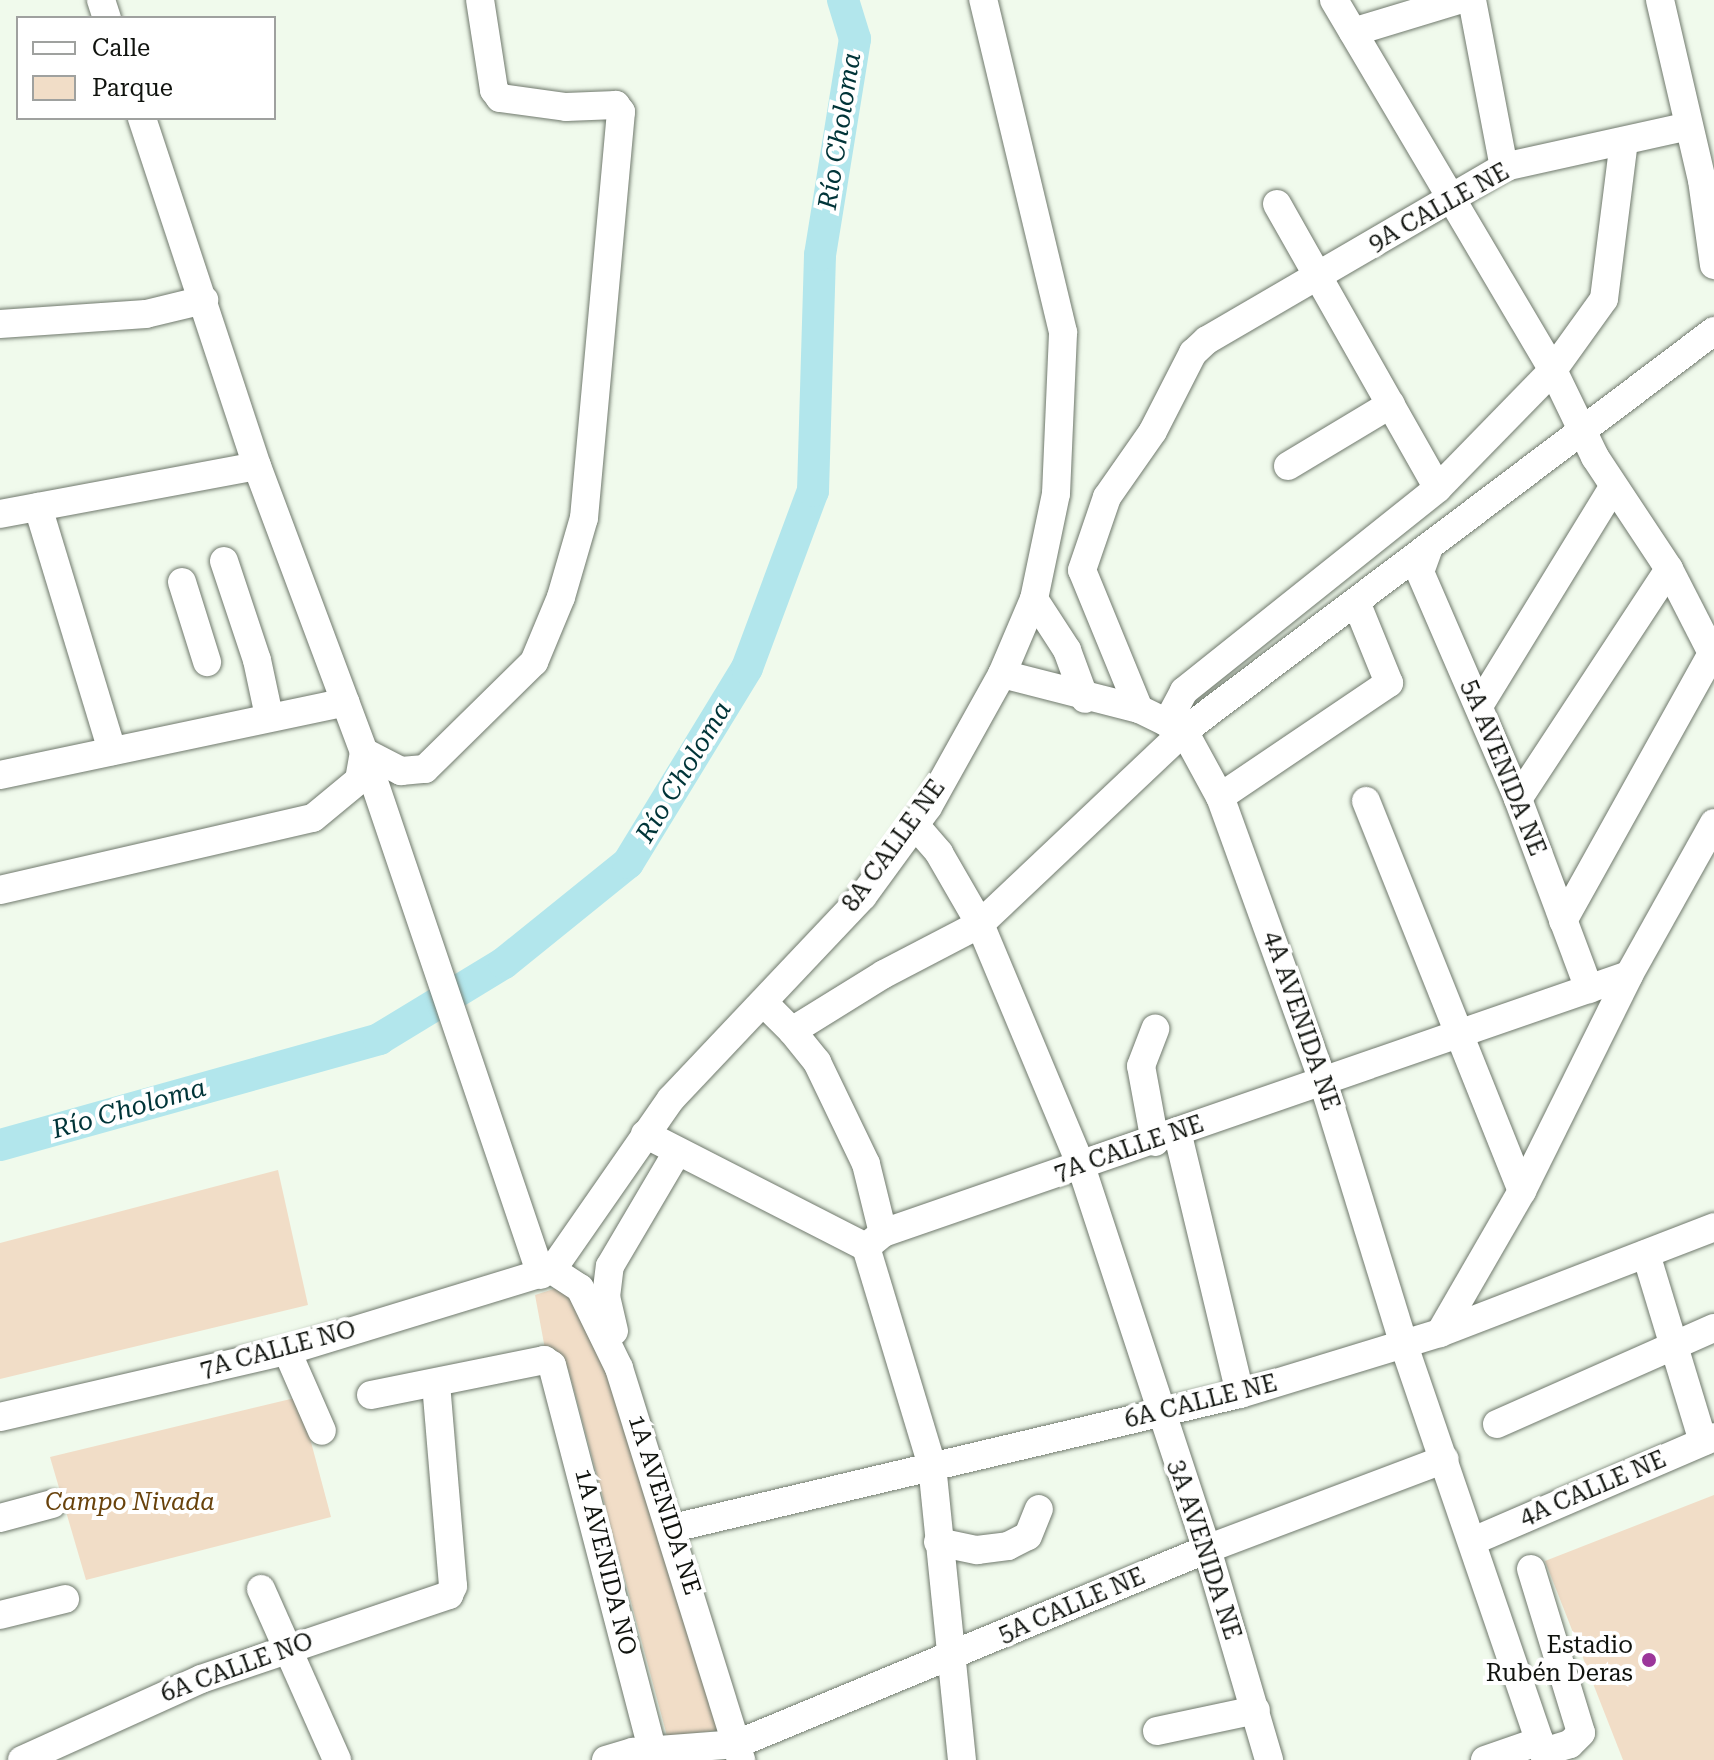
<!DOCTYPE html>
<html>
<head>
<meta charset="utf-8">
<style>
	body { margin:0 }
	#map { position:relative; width:1714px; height:1760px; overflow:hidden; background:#f0faec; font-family:"Roboto Serif",serif }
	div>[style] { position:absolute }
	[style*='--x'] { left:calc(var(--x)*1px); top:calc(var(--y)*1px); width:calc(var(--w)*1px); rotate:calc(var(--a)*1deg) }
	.green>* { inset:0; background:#f1ddc7 }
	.river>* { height:32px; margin:-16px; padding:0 16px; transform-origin:16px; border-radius:16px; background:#b2e6ec }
	.roads { filter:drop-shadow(0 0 2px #70796d) drop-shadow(0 0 2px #70796d) }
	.minor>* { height:28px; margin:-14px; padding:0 14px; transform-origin:14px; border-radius:14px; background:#fff }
	.dots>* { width:22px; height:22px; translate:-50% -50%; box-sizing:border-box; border:4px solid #fff; border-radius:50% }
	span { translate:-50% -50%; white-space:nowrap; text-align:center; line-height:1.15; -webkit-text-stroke:8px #fff; paint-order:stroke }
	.street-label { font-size:24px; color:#10130e }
	.park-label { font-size:24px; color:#68420b; font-style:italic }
	.poi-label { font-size:24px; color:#10130e }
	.right { translate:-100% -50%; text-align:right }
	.water-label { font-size:26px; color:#003438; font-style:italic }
	.legend { position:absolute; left:16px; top:16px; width:260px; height:104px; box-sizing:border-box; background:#fff; border:2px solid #9fa19f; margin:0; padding:10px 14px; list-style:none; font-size:24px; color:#10130e }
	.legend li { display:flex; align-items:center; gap:16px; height:40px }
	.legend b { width:40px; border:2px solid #9fa19f }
</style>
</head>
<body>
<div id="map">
	<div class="green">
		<div style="clip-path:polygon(278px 1170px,308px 1305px,0 1379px,0 1243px)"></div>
		<div style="clip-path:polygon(560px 1287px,588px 1315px,723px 1730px,667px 1736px,569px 1371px,556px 1350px,545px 1349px,535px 1295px)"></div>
		<div style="clip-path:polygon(299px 1397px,331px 1517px,86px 1580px,50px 1457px)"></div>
		<div style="clip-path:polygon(1714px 1495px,1714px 1760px,1623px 1760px,1545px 1561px)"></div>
	</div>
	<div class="river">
		<div style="--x:0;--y:1145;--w:394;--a:-15.6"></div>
		<div style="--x:379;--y:1039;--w:146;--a:-31.3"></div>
		<div style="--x:504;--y:963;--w:159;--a:-38.9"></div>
		<div style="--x:628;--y:863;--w:228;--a:-58.6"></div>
		<div style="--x:747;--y:668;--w:189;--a:-69.6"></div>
		<div style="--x:813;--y:491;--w:236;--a:-88.3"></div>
		<div style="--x:820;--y:255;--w:219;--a:-80.8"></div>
		<div style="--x:855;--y:39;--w:41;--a:-107.1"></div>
	</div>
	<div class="roads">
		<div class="minor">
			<div style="--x:101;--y:0;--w:19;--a:72"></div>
			<div style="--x:1334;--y:0;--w:430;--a:59.4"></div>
			<div style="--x:1553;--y:370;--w:97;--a:64.2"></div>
			<div style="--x:1595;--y:457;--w:134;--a:56.5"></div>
			<div style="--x:1669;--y:569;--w:99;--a:62.9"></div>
			<div style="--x:1472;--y:0;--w:170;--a:79.2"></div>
			<div style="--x:1660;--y:0;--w:185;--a:76.9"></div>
			<div style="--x:1702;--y:180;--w:86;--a:82"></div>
			<div style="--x:1353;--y:32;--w:110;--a:-16.9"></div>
			<div style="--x:1277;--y:204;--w:326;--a:60.5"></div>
			<div style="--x:0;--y:324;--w:146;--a:-3.9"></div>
			<div style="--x:146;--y:314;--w:60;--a:-13.6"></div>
			<div style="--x:257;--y:466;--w:305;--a:69.5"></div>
			<div style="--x:364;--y:752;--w:42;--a:27.2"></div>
			<div style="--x:401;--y:771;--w:24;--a:-5"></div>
			<div style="--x:425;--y:769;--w:153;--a:-44.5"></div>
			<div style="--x:534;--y:662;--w:70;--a:-67.4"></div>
			<div style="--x:561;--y:597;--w:82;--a:-73.8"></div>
			<div style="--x:584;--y:518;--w:408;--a:-84.8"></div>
			<div style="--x:621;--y:112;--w:9;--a:-126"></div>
			<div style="--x:616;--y:105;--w:50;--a:177.7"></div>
			<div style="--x:566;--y:107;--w:67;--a:-172.2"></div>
			<div style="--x:500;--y:98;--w:10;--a:-127"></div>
			<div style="--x:494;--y:90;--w:91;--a:-98.8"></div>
			<div style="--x:1288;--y:466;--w:120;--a:-31"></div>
			<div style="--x:38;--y:507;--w:255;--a:73.1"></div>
			<div style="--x:0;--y:514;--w:261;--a:-10.6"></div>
			<div style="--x:257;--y:466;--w:367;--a:-108.3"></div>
			<div style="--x:1428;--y:550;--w:23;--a:110"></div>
			<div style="--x:1420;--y:572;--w:247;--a:66.6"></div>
			<div style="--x:1518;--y:799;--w:203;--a:69.5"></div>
			<div style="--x:224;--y:561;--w:104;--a:71.6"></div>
			<div style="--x:257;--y:660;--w:57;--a:77.9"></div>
			<div style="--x:182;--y:582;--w:84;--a:72.6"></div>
			<div style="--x:1034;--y:599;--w:61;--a:57.1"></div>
			<div style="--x:1067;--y:650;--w:52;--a:69.8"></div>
			<div style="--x:1002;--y:674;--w:141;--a:14.3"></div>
			<div style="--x:1479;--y:706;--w:257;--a:-58.5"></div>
			<div style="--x:1167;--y:723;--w:36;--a:-62"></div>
			<div style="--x:1184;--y:691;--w:325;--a:-38.6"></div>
			<div style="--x:1438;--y:488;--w:165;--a:-45.7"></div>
			<div style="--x:1553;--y:370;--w:87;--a:-54.3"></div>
			<div style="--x:1604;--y:299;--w:159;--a:-82.8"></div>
			<div style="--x:364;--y:752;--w:552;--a:71.3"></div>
			<div style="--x:0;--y:775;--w:353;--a:-11.9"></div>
			<div style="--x:1220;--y:797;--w:204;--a:-34"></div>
			<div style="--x:1389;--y:683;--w:85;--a:-112.1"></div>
			<div style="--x:1518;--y:799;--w:275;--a:-56.7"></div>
			<div style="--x:1366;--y:801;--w:420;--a:68.2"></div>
			<div style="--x:915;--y:825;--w:37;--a:49"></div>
			<div style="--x:939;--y:853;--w:82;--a:60"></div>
			<div style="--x:980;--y:924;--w:262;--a:67.3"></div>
			<div style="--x:1081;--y:1166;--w:403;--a:71.8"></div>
			<div style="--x:1207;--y:1549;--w:220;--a:73.6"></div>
			<div style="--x:0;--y:890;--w:321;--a:-13"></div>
			<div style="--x:313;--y:818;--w:60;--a:-39.6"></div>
			<div style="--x:359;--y:780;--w:28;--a:-80"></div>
			<div style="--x:1563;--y:921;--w:307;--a:-60.9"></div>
			<div style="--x:765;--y:1004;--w:38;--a:45"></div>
			<div style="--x:792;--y:1031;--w:108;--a:-31.8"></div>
			<div style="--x:884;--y:974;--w:108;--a:-27.5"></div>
			<div style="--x:980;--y:924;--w:281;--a:-43.4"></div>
			<div style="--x:1184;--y:731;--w:664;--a:-37.04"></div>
			<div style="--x:792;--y:1031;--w:40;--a:51"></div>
			<div style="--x:817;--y:1062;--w:113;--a:64.3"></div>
			<div style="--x:866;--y:1164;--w:71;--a:76.2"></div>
			<div style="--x:1177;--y:1131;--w:270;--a:76.5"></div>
			<div style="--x:645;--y:1134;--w:248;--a:27.1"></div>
			<div style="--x:866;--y:1247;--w:22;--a:-39"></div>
			<div style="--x:883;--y:1233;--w:789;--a:-19.08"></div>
			<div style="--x:1155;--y:1142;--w:77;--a:-100.4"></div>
			<div style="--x:1141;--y:1066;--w:40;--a:-69"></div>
			<div style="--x:866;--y:1247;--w:228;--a:73.2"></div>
			<div style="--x:932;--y:1465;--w:297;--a:84.2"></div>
			<div style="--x:1646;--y:1254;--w:196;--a:73.1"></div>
			<div style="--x:552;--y:1270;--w:208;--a:-55.2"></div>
			<div style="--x:671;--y:1099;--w:279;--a:-46.6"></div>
			<div style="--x:863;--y:896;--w:110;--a:-53.9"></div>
			<div style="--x:928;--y:807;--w:152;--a:-60.9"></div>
			<div style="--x:1002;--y:674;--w:82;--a:-66.9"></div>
			<div style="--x:1034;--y:599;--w:107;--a:-78.2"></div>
			<div style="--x:1056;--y:494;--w:162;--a:-87.5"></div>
			<div style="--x:1063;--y:332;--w:342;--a:-103.5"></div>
			<div style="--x:552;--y:1270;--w:33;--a:33"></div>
			<div style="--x:580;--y:1288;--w:89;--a:64"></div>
			<div style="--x:619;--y:1368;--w:411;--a:72.7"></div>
			<div style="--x:614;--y:1331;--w:35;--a:-103"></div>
			<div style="--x:606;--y:1297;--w:31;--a:-83"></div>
			<div style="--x:610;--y:1266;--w:130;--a:-59.5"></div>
			<div style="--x:1440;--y:1333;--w:164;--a:-60"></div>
			<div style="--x:1522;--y:1191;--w:241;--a:-63.6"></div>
			<div style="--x:1629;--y:975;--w:174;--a:-60.8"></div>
			<div style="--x:287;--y:1351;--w:87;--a:66.4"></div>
			<div style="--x:371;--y:1395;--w:177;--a:-11.4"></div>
			<div style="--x:544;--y:1360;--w:9;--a:32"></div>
			<div style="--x:552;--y:1365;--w:408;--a:75.4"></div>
			<div style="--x:0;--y:1417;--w:294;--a:-13"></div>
			<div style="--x:287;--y:1351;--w:277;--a:-17"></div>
			<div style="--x:1497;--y:1424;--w:237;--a:-23.9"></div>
			<div style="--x:0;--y:1518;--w:54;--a:-15.1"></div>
			<div style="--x:673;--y:1528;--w:583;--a:-13.3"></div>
			<div style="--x:1240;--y:1394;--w:209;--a:-17"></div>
			<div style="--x:1440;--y:1333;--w:294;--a:-21.1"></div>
			<div style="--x:1473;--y:1541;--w:262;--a:-23.3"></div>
			<div style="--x:938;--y:1542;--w:40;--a:12"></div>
			<div style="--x:977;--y:1550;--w:31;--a:-7"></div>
			<div style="--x:1008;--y:1546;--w:22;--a:-27"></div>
			<div style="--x:1028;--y:1536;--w:29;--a:-68"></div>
			<div style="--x:1531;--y:1569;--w:171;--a:73"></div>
			<div style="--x:1581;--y:1733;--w:16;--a:135"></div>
			<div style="--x:1570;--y:1744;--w:27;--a:163"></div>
			<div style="--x:261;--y:1589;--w:187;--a:66"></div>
			<div style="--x:0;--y:1615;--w:67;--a:-13.8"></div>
			<div style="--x:1157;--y:1731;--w:101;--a:-12"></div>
			<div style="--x:22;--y:1760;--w:196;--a:-24.3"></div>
			<div style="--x:201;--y:1679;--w:262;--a:-18.7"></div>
			<div style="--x:449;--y:1595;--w:10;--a:-66"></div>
			<div style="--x:453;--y:1586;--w:203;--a:-94.8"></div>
			<div style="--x:606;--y:1760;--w:28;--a:-17"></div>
			<div style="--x:633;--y:1752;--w:104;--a:-4.4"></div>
			<div style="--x:737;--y:1744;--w:509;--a:-22.53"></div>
			<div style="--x:1207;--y:1549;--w:254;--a:-20.7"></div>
			<div style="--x:1485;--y:1760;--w:58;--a:-19.1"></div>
			<div style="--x:1546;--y:1760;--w:439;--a:-108.9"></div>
			<div style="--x:1404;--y:1345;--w:276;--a:-107.1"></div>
			<div style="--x:1323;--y:1081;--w:302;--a:-109.9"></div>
			<div style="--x:1220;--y:797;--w:75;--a:-118.6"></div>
			<div style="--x:1184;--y:731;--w:50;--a:-153.9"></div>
			<div style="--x:1139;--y:709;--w:150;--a:-112.3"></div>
			<div style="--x:1082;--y:570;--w:77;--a:-71.1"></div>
			<div style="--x:1107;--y:497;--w:80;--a:-55.1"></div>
			<div style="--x:1153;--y:431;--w:88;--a:-62.9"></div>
			<div style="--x:1193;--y:353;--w:19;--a:-43"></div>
			<div style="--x:1207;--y:340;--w:344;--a:-30.2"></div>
			<div style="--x:1504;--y:167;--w:189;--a:-12.5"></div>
		</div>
	</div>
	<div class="dots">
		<div style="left:1649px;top:1660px;background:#9c369a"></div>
	</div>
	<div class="street-label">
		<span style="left:1439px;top:208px;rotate:-29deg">9A CALLE NE</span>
		<span style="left:1503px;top:768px;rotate:68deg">5A AVENIDA NE</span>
		<span style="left:894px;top:846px;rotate:-54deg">8A CALLE NE</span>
		<span style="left:1301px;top:1021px;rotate:71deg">4A AVENIDA NE</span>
		<span style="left:1129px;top:1149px;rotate:-19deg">7A CALLE NE</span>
		<span style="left:278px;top:1350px;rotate:-15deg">7A CALLE NO</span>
		<span style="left:1201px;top:1402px;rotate:-14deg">6A CALLE NE</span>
		<span style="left:1593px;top:1489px;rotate:-23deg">4A CALLE NE</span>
		<span style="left:664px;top:1505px;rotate:72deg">1A AVENIDA NE</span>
		<span style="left:1204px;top:1550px;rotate:72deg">3A AVENIDA NE</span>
		<span style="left:605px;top:1562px;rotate:76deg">1A AVENIDA NO</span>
		<span style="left:1072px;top:1606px;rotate:-23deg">5A CALLE NE</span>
		<span style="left:237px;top:1668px;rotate:-20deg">6A CALLE NO</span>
	</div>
	<div class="park-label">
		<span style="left:130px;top:1503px">Campo Nivada</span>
	</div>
	<div class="poi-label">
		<span class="right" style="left:1633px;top:1660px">Estadio<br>Rubén Deras</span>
	</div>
	<div class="water-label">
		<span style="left:840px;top:131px;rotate:-81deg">Río Choloma</span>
		<span style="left:684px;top:772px;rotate:-59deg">Río Choloma</span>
		<span style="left:129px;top:1109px;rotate:-16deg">Río Choloma</span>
	</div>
	<ul class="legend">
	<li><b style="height:10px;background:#fff"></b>Calle</li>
	<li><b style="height:22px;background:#f1ddc7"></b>Parque</li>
	</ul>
</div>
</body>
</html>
